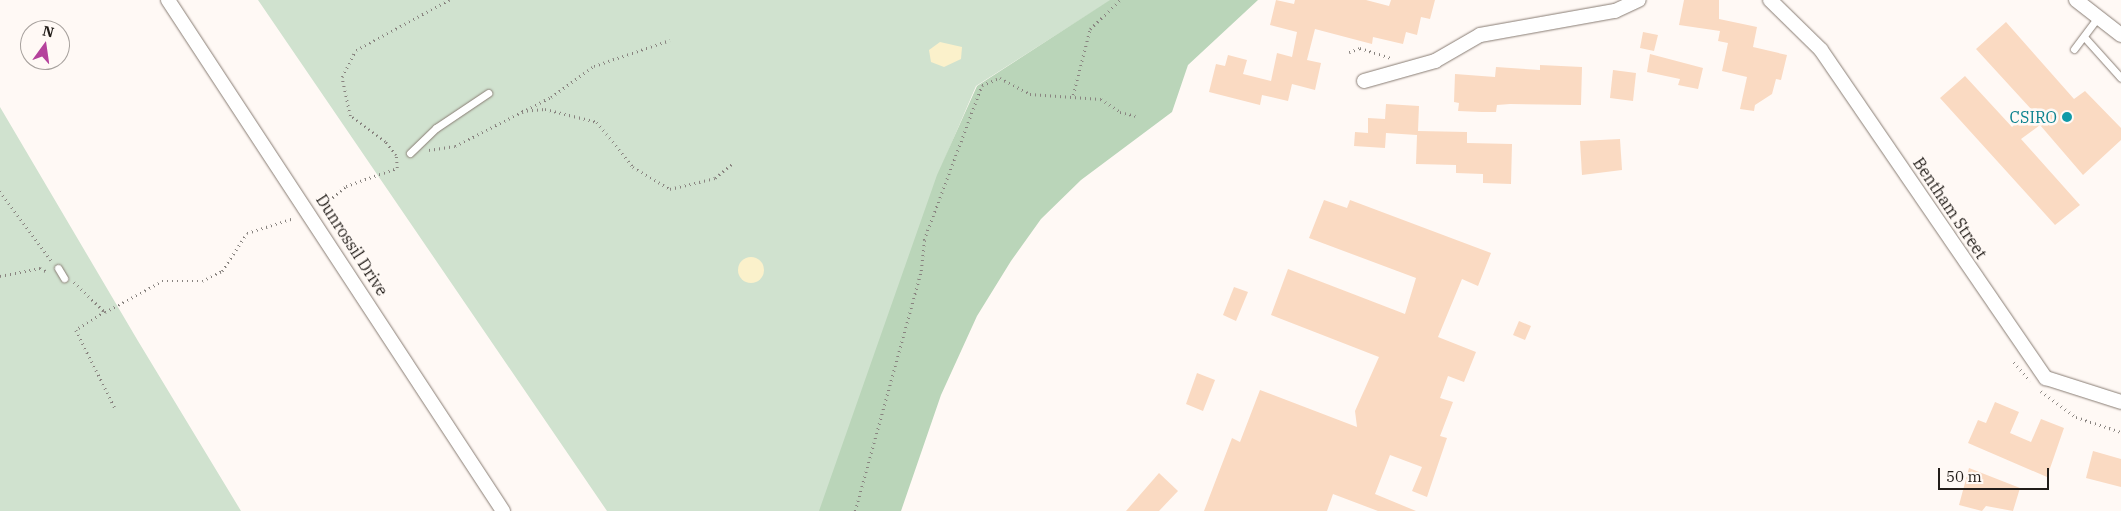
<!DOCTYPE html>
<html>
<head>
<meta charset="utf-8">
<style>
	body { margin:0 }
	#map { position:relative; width:2121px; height:511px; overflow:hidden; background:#fff9f5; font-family:"IBM Plex Serif",serif }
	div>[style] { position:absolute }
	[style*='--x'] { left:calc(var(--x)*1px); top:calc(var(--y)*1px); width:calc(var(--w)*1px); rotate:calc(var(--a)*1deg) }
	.green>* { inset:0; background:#d0e2cf }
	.forest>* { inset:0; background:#bad5b9 }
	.sand>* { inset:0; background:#fbf1cb }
	.round { border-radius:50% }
	.building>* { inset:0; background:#fadac2 }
	.path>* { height:2.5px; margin-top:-1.25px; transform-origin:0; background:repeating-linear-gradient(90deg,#898480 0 1px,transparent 0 5px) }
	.roads { filter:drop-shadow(0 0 1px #887c73) drop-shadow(0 0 1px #887c73) }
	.service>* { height:7px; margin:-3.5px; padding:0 3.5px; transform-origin:3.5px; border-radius:3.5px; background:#fff }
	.minor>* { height:14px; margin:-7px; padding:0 7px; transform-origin:7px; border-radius:7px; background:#fff }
	.dots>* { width:14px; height:14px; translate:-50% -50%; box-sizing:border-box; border:2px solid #fff9f5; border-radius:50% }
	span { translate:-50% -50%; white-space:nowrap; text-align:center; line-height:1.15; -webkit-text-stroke:5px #fff9f5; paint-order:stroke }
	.culture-label { font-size:16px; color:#0d838f }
	.right { translate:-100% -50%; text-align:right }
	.street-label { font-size:16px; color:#221d19 }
	.north { position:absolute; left:20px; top:20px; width:50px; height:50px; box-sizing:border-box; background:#fff9f5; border:1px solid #a7a19d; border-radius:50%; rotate:14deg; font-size:14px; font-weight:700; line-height:20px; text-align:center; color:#221d19 }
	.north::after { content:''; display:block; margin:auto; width:18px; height:22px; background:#b5429c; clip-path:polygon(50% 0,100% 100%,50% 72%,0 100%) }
	.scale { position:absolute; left:1938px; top:468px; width:111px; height:22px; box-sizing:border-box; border:2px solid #221d19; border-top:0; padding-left:6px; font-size:15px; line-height:18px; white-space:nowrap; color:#221d19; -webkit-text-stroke:4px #fff9f5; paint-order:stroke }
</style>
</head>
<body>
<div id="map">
	<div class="green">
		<div style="clip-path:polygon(258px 0,1111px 0,976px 86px,940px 170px,821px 511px,607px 511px)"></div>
		<div style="clip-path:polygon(0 107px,138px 341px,241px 511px,0 511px)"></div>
	</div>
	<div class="forest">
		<div style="clip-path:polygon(1110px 0,1258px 0,1188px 65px,1172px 112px,1081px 180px,1041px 219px,1011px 261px,977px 316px,941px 395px,901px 511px,819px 511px,937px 175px,977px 86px)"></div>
	</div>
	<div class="sand">
		<div style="clip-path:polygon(940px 42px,962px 47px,961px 59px,944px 67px,931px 62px,929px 50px)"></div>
		<div class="round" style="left:738px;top:257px;width:26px;height:26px"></div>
	</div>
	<div class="building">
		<div style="clip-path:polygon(1276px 0,1294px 4px,1295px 0,1366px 0,1389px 6px,1391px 0,1435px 0,1430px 19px,1421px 17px,1417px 35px,1406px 32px,1403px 44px,1373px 37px,1372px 44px,1315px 29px,1307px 60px,1321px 63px,1315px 90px,1292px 84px,1288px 101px,1262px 95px,1260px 105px,1209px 92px,1216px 64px,1225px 66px,1228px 55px,1247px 60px,1243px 74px,1271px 81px,1277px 53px,1292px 57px,1297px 32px,1270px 25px)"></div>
		<div style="clip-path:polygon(1684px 0,1719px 0,1719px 19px,1757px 27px,1753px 47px,1787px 55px,1781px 80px,1776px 79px,1772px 94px,1755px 105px,1754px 111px,1740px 109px,1747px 77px,1722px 71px,1728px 43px,1718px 41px,1720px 31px,1679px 25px)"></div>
		<div style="clip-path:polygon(2006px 22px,2074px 99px,2085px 91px,2121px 128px,2121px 140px,2083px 175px,2040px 125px,2021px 139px,2080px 205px,2055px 225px,1940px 98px,1965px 76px,2012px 127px,2031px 109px,1976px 49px)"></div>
		<div style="clip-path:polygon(1643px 32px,1658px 35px,1654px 51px,1640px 48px)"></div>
		<div style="clip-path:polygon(1650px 54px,1703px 68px,1698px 89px,1678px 85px,1680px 79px,1647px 72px)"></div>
		<div style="clip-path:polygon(1540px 65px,1582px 67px,1581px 105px,1510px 104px,1497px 105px,1496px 112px,1482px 112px,1458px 111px,1459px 103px,1454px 102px,1455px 74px,1495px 77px,1496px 67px,1540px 70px)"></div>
		<div style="clip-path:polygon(1613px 70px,1636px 73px,1633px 101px,1610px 98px)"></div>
		<div style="clip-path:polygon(1386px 104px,1419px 106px,1418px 131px,1467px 132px,1467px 143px,1512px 144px,1511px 184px,1483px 183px,1483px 174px,1456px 173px,1456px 165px,1416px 164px,1417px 135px,1386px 133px,1385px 148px,1354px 146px,1355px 132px,1368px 133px,1368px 118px,1385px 119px)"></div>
		<div style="clip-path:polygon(1620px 139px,1622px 170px,1582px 175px,1580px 141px)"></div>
		<div style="clip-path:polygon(1324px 200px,1347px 208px,1350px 200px,1491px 253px,1478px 286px,1462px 279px,1438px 337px,1476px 352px,1464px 382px,1448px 376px,1440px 398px,1453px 402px,1440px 436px,1447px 438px,1431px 485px,1427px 497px,1412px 491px,1422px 467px,1390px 455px,1375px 494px,1416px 511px,1378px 511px,1333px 494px,1327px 511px,1204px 511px,1232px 438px,1240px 442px,1260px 390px,1357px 427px,1355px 411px,1379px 357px,1271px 315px,1288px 269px,1405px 314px,1416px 278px,1309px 238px)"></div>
		<div style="clip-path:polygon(1234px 287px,1248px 292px,1236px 321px,1223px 315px)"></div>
		<div style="clip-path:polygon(1519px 321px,1531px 326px,1525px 340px,1513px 335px)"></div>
		<div style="clip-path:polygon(1197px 373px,1215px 380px,1203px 411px,1186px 404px)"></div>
		<div style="clip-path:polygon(1995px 402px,2019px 412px,2010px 433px,2031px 442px,2041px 419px,2064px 428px,2047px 477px,1968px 443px,1978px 420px,1986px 423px)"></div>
		<div style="clip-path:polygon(2093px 451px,2121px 459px,2121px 487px,2086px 478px)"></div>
		<div style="clip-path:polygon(1969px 468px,2020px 488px,2013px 511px,1986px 506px,1982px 511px,1959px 505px)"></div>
		<div style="clip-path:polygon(1159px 473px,1178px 491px,1159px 511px,1126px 511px)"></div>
	</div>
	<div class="path">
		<div style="--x:1349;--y:52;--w:12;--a:-20"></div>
		<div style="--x:1360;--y:48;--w:33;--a:18"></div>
		<div style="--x:1073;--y:95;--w:68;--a:-75.6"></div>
		<div style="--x:1090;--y:29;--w:42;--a:-44"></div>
		<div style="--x:522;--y:111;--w:23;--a:-5"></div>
		<div style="--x:545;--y:109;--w:54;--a:14"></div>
		<div style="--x:597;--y:122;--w:58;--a:51.3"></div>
		<div style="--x:633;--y:167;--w:43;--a:30.7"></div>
		<div style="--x:670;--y:189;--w:46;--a:-13.7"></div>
		<div style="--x:715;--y:178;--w:23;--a:-40"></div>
		<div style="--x:429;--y:150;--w:26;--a:-9"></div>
		<div style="--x:455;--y:146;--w:108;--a:-27"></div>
		<div style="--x:551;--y:97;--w:53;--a:-35.8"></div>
		<div style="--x:594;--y:66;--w:80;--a:-18.9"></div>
		<div style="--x:0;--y:191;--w:86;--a:53.5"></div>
		<div style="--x:321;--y:207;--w:33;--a:-40"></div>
		<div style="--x:346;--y:186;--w:54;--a:-19.4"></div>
		<div style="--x:397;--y:168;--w:13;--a:-94"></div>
		<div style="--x:396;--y:155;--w:17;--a:-130"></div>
		<div style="--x:385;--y:142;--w:44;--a:-143.4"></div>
		<div style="--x:350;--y:116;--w:40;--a:-102"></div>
		<div style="--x:342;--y:77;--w:30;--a:-63"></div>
		<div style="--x:356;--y:50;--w:106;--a:-28.3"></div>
		<div style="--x:0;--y:276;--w:41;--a:-11.3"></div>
		<div style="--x:40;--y:268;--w:9;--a:27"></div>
		<div style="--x:74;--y:282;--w:43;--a:44.1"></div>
		<div style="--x:105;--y:312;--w:65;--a:-28.5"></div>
		<div style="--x:162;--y:281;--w:40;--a:0"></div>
		<div style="--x:202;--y:281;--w:22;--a:-27"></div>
		<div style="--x:222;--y:271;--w:45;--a:-56.7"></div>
		<div style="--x:247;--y:233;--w:49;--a:-17.7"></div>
		<div style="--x:105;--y:312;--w:34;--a:148"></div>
		<div style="--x:76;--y:330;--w:89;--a:63.4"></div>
		<div style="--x:2014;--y:362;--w:25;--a:50"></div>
		<div style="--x:2041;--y:391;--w:44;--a:36.6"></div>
		<div style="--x:2076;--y:417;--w:47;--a:18.4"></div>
		<div style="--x:855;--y:511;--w:249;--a:-74.6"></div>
		<div style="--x:921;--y:271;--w:31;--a:-84"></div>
		<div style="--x:924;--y:240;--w:165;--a:-69.5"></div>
		<div style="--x:982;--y:85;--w:19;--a:-21"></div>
		<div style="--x:1000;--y:78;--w:34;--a:28"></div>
		<div style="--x:1030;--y:94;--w:71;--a:4"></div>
		<div style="--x:1101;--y:99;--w:23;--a:34"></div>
		<div style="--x:1120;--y:112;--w:16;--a:14"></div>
	</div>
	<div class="roads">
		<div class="service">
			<div style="--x:2086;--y:39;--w:52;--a:48.1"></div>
			<div style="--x:2074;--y:49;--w:38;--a:-53"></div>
			<div style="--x:410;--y:153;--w:36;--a:-44"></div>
			<div style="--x:436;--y:128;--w:63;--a:-33.9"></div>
			<div style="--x:58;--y:268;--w:12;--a:59"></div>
		</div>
		<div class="minor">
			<div style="--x:168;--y:0;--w:611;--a:56.75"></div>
			<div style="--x:1770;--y:0;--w:71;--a:44.4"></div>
			<div style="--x:1821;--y:50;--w:398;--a:55.6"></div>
			<div style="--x:2046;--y:378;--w:79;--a:17.7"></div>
			<div style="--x:2076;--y:0;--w:57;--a:37.9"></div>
			<div style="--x:1364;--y:81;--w:74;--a:-15.7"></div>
			<div style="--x:1435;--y:61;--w:52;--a:-30"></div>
			<div style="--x:1480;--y:35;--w:137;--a:-10.1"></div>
			<div style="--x:1615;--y:11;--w:26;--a:-25"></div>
		</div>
	</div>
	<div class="dots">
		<div style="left:2067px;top:117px;background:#0f9aa8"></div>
	</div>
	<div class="culture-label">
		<span class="right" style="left:2057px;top:117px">CSIRO</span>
	</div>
	<div class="street-label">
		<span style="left:1950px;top:208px;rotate:56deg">Bentham Street</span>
		<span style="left:352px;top:245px;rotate:57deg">Dunrossil Drive</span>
	</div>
	<div class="north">N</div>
	<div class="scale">50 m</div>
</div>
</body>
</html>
